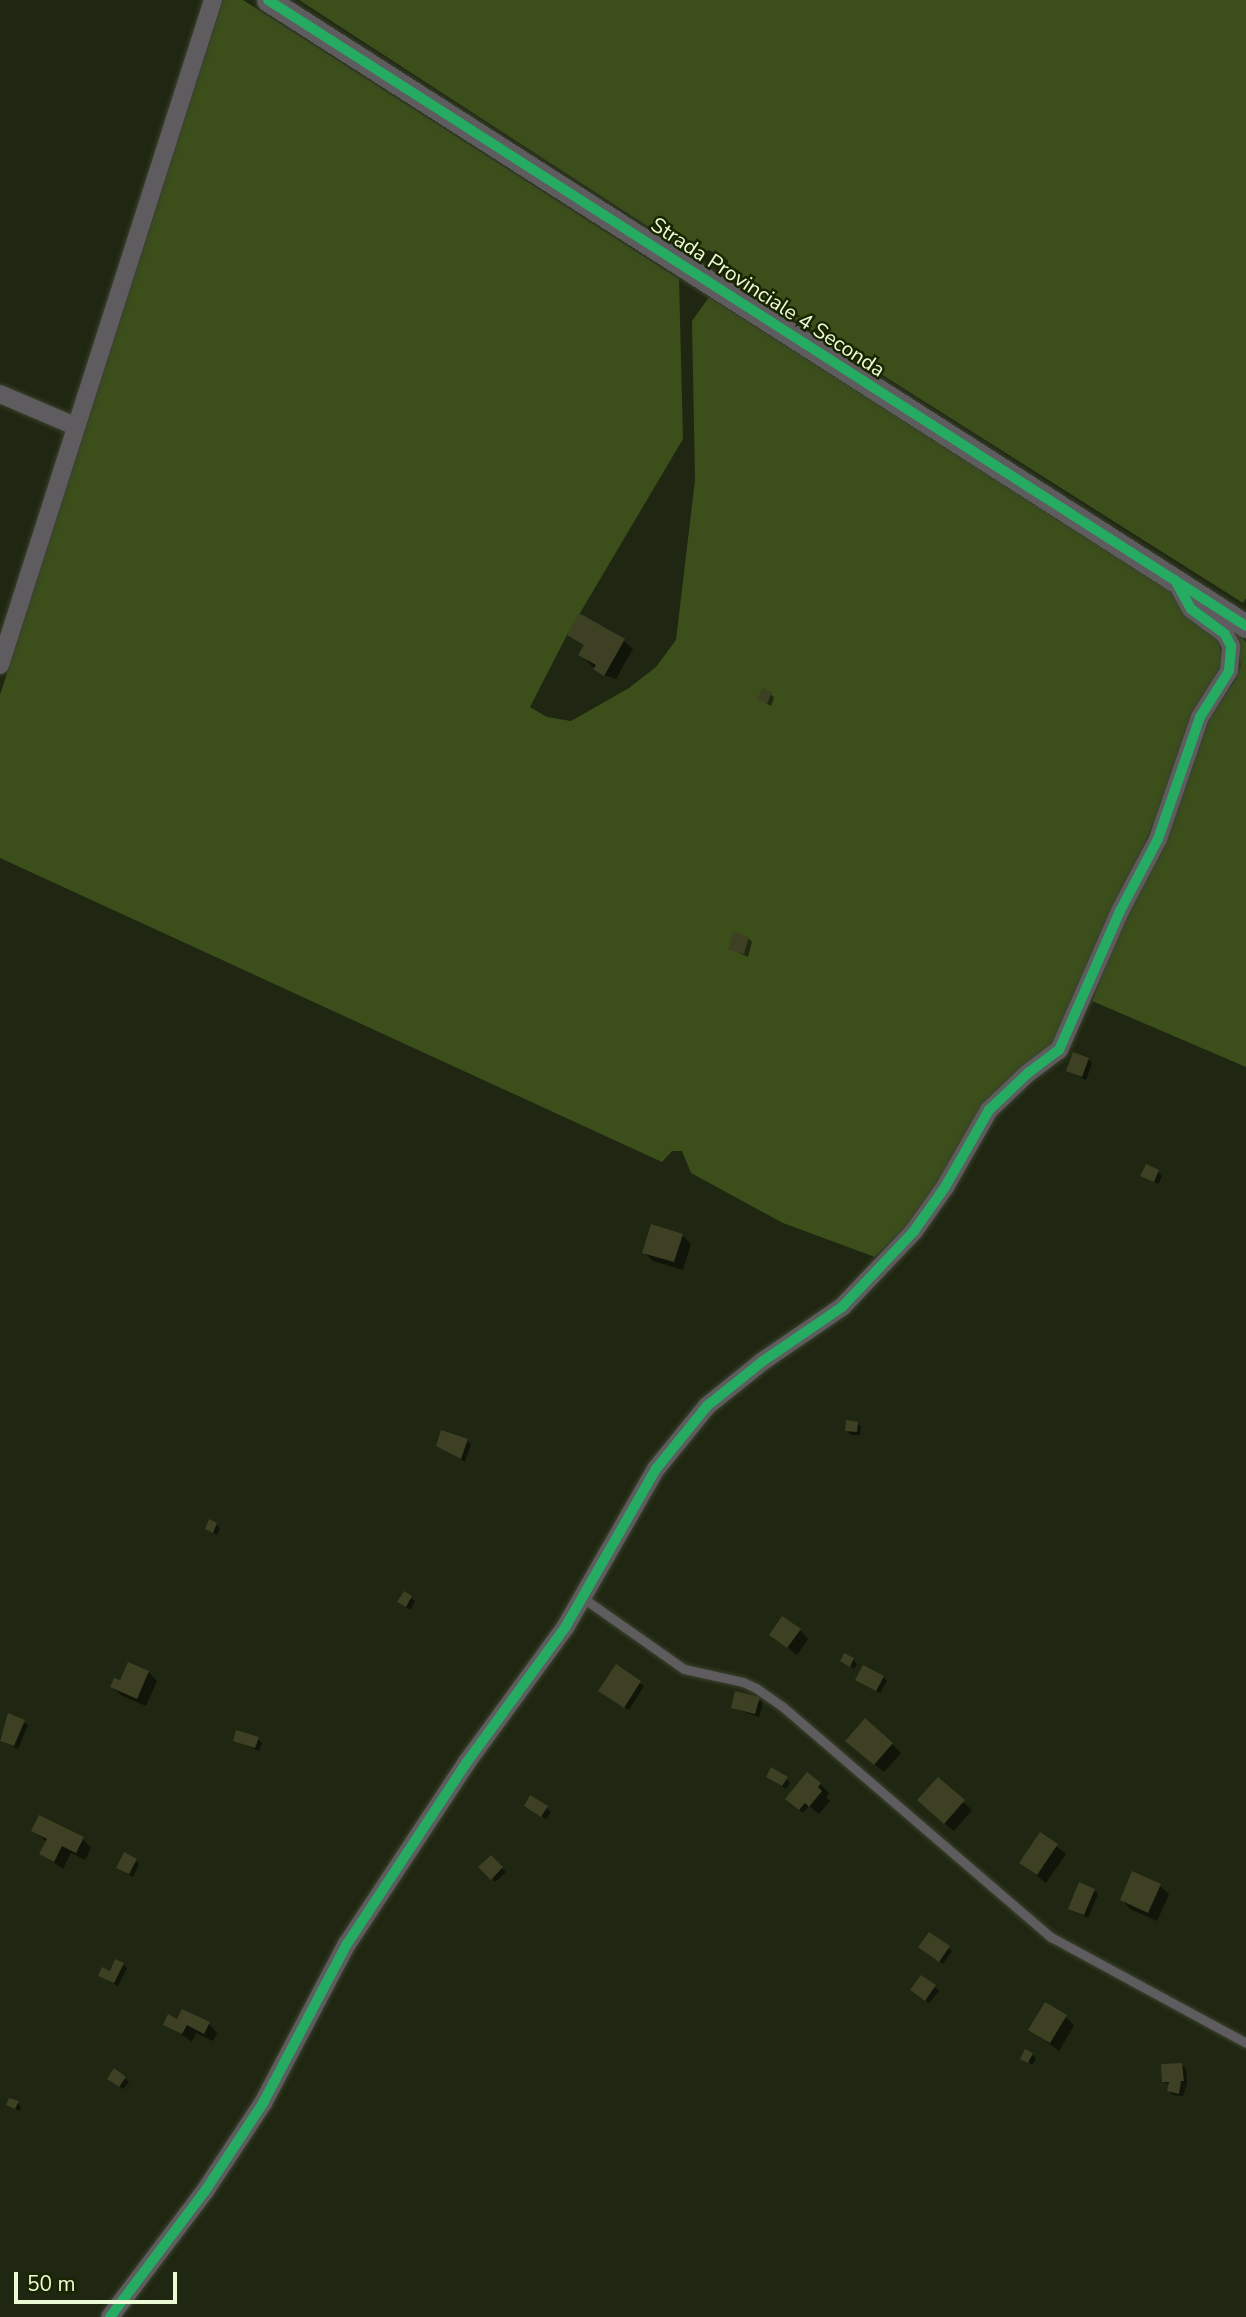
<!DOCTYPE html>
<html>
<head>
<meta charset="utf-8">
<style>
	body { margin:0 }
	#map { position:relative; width:1246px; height:2317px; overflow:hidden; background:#1f2611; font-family:"Nunito Sans",sans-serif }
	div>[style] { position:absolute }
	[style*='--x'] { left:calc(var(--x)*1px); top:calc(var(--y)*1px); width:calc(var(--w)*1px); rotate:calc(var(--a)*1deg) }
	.green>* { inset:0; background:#3c4f1b }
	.shadow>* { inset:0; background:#0007 }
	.building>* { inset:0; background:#3d4023 }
	.roads { filter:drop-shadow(0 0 2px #3b422e) drop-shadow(0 0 2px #3b422e) }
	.service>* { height:9px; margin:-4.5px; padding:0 4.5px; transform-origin:4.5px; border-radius:4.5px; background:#5e5c5e }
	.minor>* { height:18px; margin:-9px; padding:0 9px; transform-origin:9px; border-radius:9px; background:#5e5c5e }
	.tertiary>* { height:23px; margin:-11.5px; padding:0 11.5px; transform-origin:11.5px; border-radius:11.5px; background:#5e5c5e }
	.cycleway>* { height:10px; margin:-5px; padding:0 5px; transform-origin:5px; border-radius:5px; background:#26ab63 }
	span { translate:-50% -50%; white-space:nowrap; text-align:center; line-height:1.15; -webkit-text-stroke:5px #192500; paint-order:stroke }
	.street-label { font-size:21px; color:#ebfbd6 }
	.scale { position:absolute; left:14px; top:2272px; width:163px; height:32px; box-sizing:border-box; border:4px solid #ebfbd6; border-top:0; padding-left:9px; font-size:21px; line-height:24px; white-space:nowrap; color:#ebfbd6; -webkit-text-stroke:5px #192500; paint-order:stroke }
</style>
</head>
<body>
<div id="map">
	<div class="green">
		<div style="clip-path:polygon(223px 0,243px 0,679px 279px,683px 439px,567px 635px,530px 707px,547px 717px,571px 721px,629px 688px,656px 667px,676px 640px,695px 480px,692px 321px,709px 297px,1169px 590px,1186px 615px,1218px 639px,1223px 660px,1193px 718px,1168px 792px,1054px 1042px,984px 1106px,917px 1216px,875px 1257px,783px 1223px,691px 1173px,682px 1151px,672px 1151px,662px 1162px,0 858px,0 695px)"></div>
		<div style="clip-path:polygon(299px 0,1246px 0,1246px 598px,1243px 603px,727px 277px,728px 260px,709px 250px,695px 257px)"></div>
		<div style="clip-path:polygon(1234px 631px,1246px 642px,1246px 1067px,1092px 1001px,1125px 913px,1163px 840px,1183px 793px,1210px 718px,1236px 679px,1241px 665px)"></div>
	</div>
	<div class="shadow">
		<div style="clip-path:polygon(580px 616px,624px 641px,633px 649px,616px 679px,599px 673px,580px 654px,585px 645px,569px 635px)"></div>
		<div style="clip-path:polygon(771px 694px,774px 698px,771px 706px,759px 699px)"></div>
		<div style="clip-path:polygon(748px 938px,752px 942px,748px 957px,730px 949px)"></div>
		<div style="clip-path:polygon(1088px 1059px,1092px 1063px,1086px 1080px,1068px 1071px)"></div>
		<div style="clip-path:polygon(1158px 1172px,1162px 1176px,1158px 1184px,1143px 1175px)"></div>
		<div style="clip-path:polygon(682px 1235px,691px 1244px,683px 1270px,653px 1261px,644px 1252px)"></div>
		<div style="clip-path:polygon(857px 1423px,861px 1427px,860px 1435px,851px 1435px,847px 1431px)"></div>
		<div style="clip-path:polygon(467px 1440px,471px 1444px,465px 1462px,438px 1445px)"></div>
		<div style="clip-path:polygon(216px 1524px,220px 1528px,217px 1535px,207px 1529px)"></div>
		<div style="clip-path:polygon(404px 1593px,415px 1601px,410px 1610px,403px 1605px)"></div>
		<div style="clip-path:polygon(800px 1630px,808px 1639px,797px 1655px,771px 1634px)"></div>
		<div style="clip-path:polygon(853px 1660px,857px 1664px,854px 1669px,842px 1661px)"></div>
		<div style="clip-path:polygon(616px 1667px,644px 1686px,629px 1710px,604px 1695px)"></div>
		<div style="clip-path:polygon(148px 1672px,157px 1681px,146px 1706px,121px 1695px,112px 1687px)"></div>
		<div style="clip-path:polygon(883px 1677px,887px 1681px,880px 1693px,857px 1680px)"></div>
		<div style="clip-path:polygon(759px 1699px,763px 1703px,759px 1717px,733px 1708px)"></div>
		<div style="clip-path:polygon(9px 1716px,28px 1725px,18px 1749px,0 1740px)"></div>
		<div style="clip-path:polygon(258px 1739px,262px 1743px,259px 1751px,235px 1740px)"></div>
		<div style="clip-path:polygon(892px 1744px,901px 1753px,884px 1772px,856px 1749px)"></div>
		<div style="clip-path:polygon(787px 1779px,790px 1783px,786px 1789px,772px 1780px)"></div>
		<div style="clip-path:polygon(820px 1784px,829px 1793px,826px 1797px,830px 1801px,819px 1814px,809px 1806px,803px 1813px,791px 1802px)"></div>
		<div style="clip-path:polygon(963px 1802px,972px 1810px,954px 1831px,928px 1809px)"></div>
		<div style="clip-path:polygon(547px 1808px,551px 1812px,546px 1819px,530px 1809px)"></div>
		<div style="clip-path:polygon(33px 1831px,83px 1839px,91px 1848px,85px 1860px,71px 1853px,63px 1869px,41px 1854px,47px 1842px)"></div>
		<div style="clip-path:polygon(1041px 1834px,1066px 1854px,1046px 1883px,1021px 1863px)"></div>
		<div style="clip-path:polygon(491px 1857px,506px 1872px,495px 1882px,481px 1867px)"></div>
		<div style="clip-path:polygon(136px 1860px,139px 1864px,133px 1877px,118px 1868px)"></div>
		<div style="clip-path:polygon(1160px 1886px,1169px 1894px,1157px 1921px,1130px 1909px,1122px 1900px)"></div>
		<div style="clip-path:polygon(1094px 1890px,1098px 1894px,1088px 1918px,1070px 1908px)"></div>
		<div style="clip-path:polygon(948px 1948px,952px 1951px,943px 1964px,924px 1951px)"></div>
		<div style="clip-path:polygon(123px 1964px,127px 1968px,118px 1986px,100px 1975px,111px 1973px)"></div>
		<div style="clip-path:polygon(935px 1987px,939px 1991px,929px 2003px,916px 1994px)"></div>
		<div style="clip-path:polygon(1066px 2017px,1074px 2025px,1059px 2051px,1030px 2029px)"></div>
		<div style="clip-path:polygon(178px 2021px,209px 2024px,217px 2033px,213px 2041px,196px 2033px,192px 2042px,166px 2024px)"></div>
		<div style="clip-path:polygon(1032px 2055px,1036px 2058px,1033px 2065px,1023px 2059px)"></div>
		<div style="clip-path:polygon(1182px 2065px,1186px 2069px,1187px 2084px,1183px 2096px,1173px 2095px,1169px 2091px,1170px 2085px,1164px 2082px)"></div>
		<div style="clip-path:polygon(125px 2078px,129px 2082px,123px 2089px,113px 2083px)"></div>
		<div style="clip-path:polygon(18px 2103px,21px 2107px,19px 2111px,8px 2105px)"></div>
	</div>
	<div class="building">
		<div style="clip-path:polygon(579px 613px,625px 639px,604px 676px,593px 669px,596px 665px,578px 655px,584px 645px,567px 635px)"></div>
		<div style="clip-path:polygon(762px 688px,772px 692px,767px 704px,757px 700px)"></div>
		<div style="clip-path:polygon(733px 932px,749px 937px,744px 954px,728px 950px)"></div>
		<div style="clip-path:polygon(1073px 1052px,1089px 1058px,1082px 1077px,1066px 1071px)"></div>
		<div style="clip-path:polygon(1146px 1164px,1159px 1170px,1154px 1182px,1140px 1176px)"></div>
		<div style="clip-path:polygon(651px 1224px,683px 1234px,674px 1262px,642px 1253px)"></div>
		<div style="clip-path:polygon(846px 1420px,858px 1422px,857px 1432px,845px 1431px)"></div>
		<div style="clip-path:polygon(441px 1430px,468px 1439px,461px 1459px,436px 1446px)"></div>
		<div style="clip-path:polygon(209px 1519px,217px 1523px,213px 1533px,205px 1529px)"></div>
		<div style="clip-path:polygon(404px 1591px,412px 1596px,406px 1607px,397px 1602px)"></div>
		<div style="clip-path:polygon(782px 1616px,801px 1629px,787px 1648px,769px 1635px)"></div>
		<div style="clip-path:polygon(844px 1653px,854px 1658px,850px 1667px,840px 1661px)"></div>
		<div style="clip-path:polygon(128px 1662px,149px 1671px,137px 1699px,110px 1687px,114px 1678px,120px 1680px)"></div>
		<div style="clip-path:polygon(616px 1664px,641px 1681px,624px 1708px,598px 1691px)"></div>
		<div style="clip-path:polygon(863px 1665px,884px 1676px,876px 1691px,855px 1680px)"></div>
		<div style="clip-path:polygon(735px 1691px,760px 1697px,755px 1714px,731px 1708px)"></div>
		<div style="clip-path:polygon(8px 1713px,25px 1720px,14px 1746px,0 1741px)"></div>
		<div style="clip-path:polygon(865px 1718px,893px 1743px,874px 1765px,845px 1741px)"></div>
		<div style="clip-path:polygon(236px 1730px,259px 1737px,255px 1748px,233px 1741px)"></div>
		<div style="clip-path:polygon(771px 1767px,788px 1777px,782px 1786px,766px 1777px)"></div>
		<div style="clip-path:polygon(807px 1772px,821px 1783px,818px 1787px,822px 1791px,809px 1807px,805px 1803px,799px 1810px,785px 1799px)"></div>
		<div style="clip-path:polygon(938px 1777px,965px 1800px,944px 1824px,917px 1800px)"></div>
		<div style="clip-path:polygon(530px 1795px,548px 1806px,541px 1817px,524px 1806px)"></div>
		<div style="clip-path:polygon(39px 1815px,84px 1837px,76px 1853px,62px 1846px,54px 1862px,39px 1854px,47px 1839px,31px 1831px)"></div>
		<div style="clip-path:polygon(1040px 1832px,1058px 1844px,1037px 1875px,1019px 1863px)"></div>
		<div style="clip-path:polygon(124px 1852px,137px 1859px,129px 1874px,116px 1868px)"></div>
		<div style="clip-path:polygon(491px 1855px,503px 1867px,491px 1880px,478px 1867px)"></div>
		<div style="clip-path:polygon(1132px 1871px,1161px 1884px,1148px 1913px,1120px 1900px)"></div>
		<div style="clip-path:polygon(1079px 1882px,1095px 1889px,1084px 1915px,1068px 1909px)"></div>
		<div style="clip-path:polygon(929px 1932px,950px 1946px,939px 1962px,918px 1947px)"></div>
		<div style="clip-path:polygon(115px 1959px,124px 1963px,114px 1983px,98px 1976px,102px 1967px,110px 1971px)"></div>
		<div style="clip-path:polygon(921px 1975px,936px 1985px,925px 2001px,910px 1990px)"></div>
		<div style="clip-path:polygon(1045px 2002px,1067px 2015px,1050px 2043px,1028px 2030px)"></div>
		<div style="clip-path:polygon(182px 2009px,210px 2022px,204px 2034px,187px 2025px,182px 2034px,163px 2025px,168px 2014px,177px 2019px)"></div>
		<div style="clip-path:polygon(1025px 2049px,1033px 2053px,1028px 2063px,1020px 2059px)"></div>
		<div style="clip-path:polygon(1182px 2063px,1184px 2081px,1181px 2081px,1179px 2094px,1167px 2091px,1169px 2082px,1162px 2082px,1161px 2064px)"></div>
		<div style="clip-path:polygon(114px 2068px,126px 2077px,119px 2087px,107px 2079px)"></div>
		<div style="clip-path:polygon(9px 2098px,19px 2101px,15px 2109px,6px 2105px)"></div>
	</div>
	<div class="roads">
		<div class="service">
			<div style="--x:583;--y:1598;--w:123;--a:35.1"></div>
			<div style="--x:684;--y:1669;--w:60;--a:12.4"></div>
			<div style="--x:743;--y:1682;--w:14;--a:25"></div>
			<div style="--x:756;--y:1688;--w:32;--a:35"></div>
			<div style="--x:782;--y:1706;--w:355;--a:40.7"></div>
			<div style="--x:1051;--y:1937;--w:222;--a:28.5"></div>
		</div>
		<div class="minor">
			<div style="--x:0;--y:394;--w:82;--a:23.1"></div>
			<div style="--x:0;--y:665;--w:698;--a:-72.24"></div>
			<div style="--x:110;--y:2317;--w:158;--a:-53"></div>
			<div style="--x:205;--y:2191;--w:105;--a:-56.6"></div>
			<div style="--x:263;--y:2103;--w:180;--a:-62.2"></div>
			<div style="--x:347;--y:1944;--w:218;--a:-56.6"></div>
			<div style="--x:467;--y:1762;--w:168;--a:-53.9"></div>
			<div style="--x:566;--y:1626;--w:181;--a:-60.2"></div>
			<div style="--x:656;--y:1469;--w:81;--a:-51"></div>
			<div style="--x:707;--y:1406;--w:72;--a:-38.8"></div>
			<div style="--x:763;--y:1361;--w:96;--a:-34.4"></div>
			<div style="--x:842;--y:1307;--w:105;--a:-46.5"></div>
			<div style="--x:914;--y:1231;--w:54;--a:-54.8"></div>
			<div style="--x:945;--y:1187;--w:89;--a:-60.3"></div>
			<div style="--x:989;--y:1110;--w:54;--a:-43.5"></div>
			<div style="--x:1028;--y:1073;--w:39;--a:-37"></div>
			<div style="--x:1059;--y:1050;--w:152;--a:-66.3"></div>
			<div style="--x:1120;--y:911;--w:81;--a:-62.2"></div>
			<div style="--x:1158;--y:839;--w:129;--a:-71"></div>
			<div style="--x:1200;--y:717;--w:54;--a:-57.8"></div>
			<div style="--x:1229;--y:671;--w:25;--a:-85"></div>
			<div style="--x:1231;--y:646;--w:13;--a:-117"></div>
			<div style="--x:1225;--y:634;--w:42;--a:-143.7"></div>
			<div style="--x:1191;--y:609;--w:33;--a:-119"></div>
		</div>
		<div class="tertiary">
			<div style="--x:268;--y:0;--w:1161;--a:32.62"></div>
		</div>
	</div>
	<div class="cycleway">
		<div style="--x:268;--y:0;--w:1161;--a:32.62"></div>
		<div style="--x:110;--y:2317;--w:158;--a:-53"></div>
		<div style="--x:205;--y:2191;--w:105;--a:-56.6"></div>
		<div style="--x:263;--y:2103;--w:180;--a:-62.2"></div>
		<div style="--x:347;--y:1944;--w:218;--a:-56.6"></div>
		<div style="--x:467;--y:1762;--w:168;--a:-53.9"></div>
		<div style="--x:566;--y:1626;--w:181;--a:-60.2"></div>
		<div style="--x:656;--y:1469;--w:81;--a:-51"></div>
		<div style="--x:707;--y:1406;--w:72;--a:-38.8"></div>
		<div style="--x:763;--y:1361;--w:96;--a:-34.4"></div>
		<div style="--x:842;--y:1307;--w:105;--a:-46.5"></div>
		<div style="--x:914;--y:1231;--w:54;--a:-54.8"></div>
		<div style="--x:945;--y:1187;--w:89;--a:-60.3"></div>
		<div style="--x:989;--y:1110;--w:54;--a:-43.5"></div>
		<div style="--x:1028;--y:1073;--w:39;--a:-37"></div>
		<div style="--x:1059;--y:1050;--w:152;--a:-66.3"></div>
		<div style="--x:1120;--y:911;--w:81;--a:-62.2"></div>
		<div style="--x:1158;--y:839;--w:129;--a:-71"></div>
		<div style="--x:1200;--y:717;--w:54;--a:-57.8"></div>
		<div style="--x:1229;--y:671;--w:25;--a:-85"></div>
		<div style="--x:1231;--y:646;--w:13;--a:-117"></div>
		<div style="--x:1225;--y:634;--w:42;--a:-143.7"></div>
		<div style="--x:1191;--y:609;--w:33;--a:-119"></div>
	</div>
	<div class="street-label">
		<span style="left:768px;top:297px;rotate:33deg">Strada Provinciale 4 Seconda</span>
	</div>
	<div class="scale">50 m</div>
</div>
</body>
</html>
